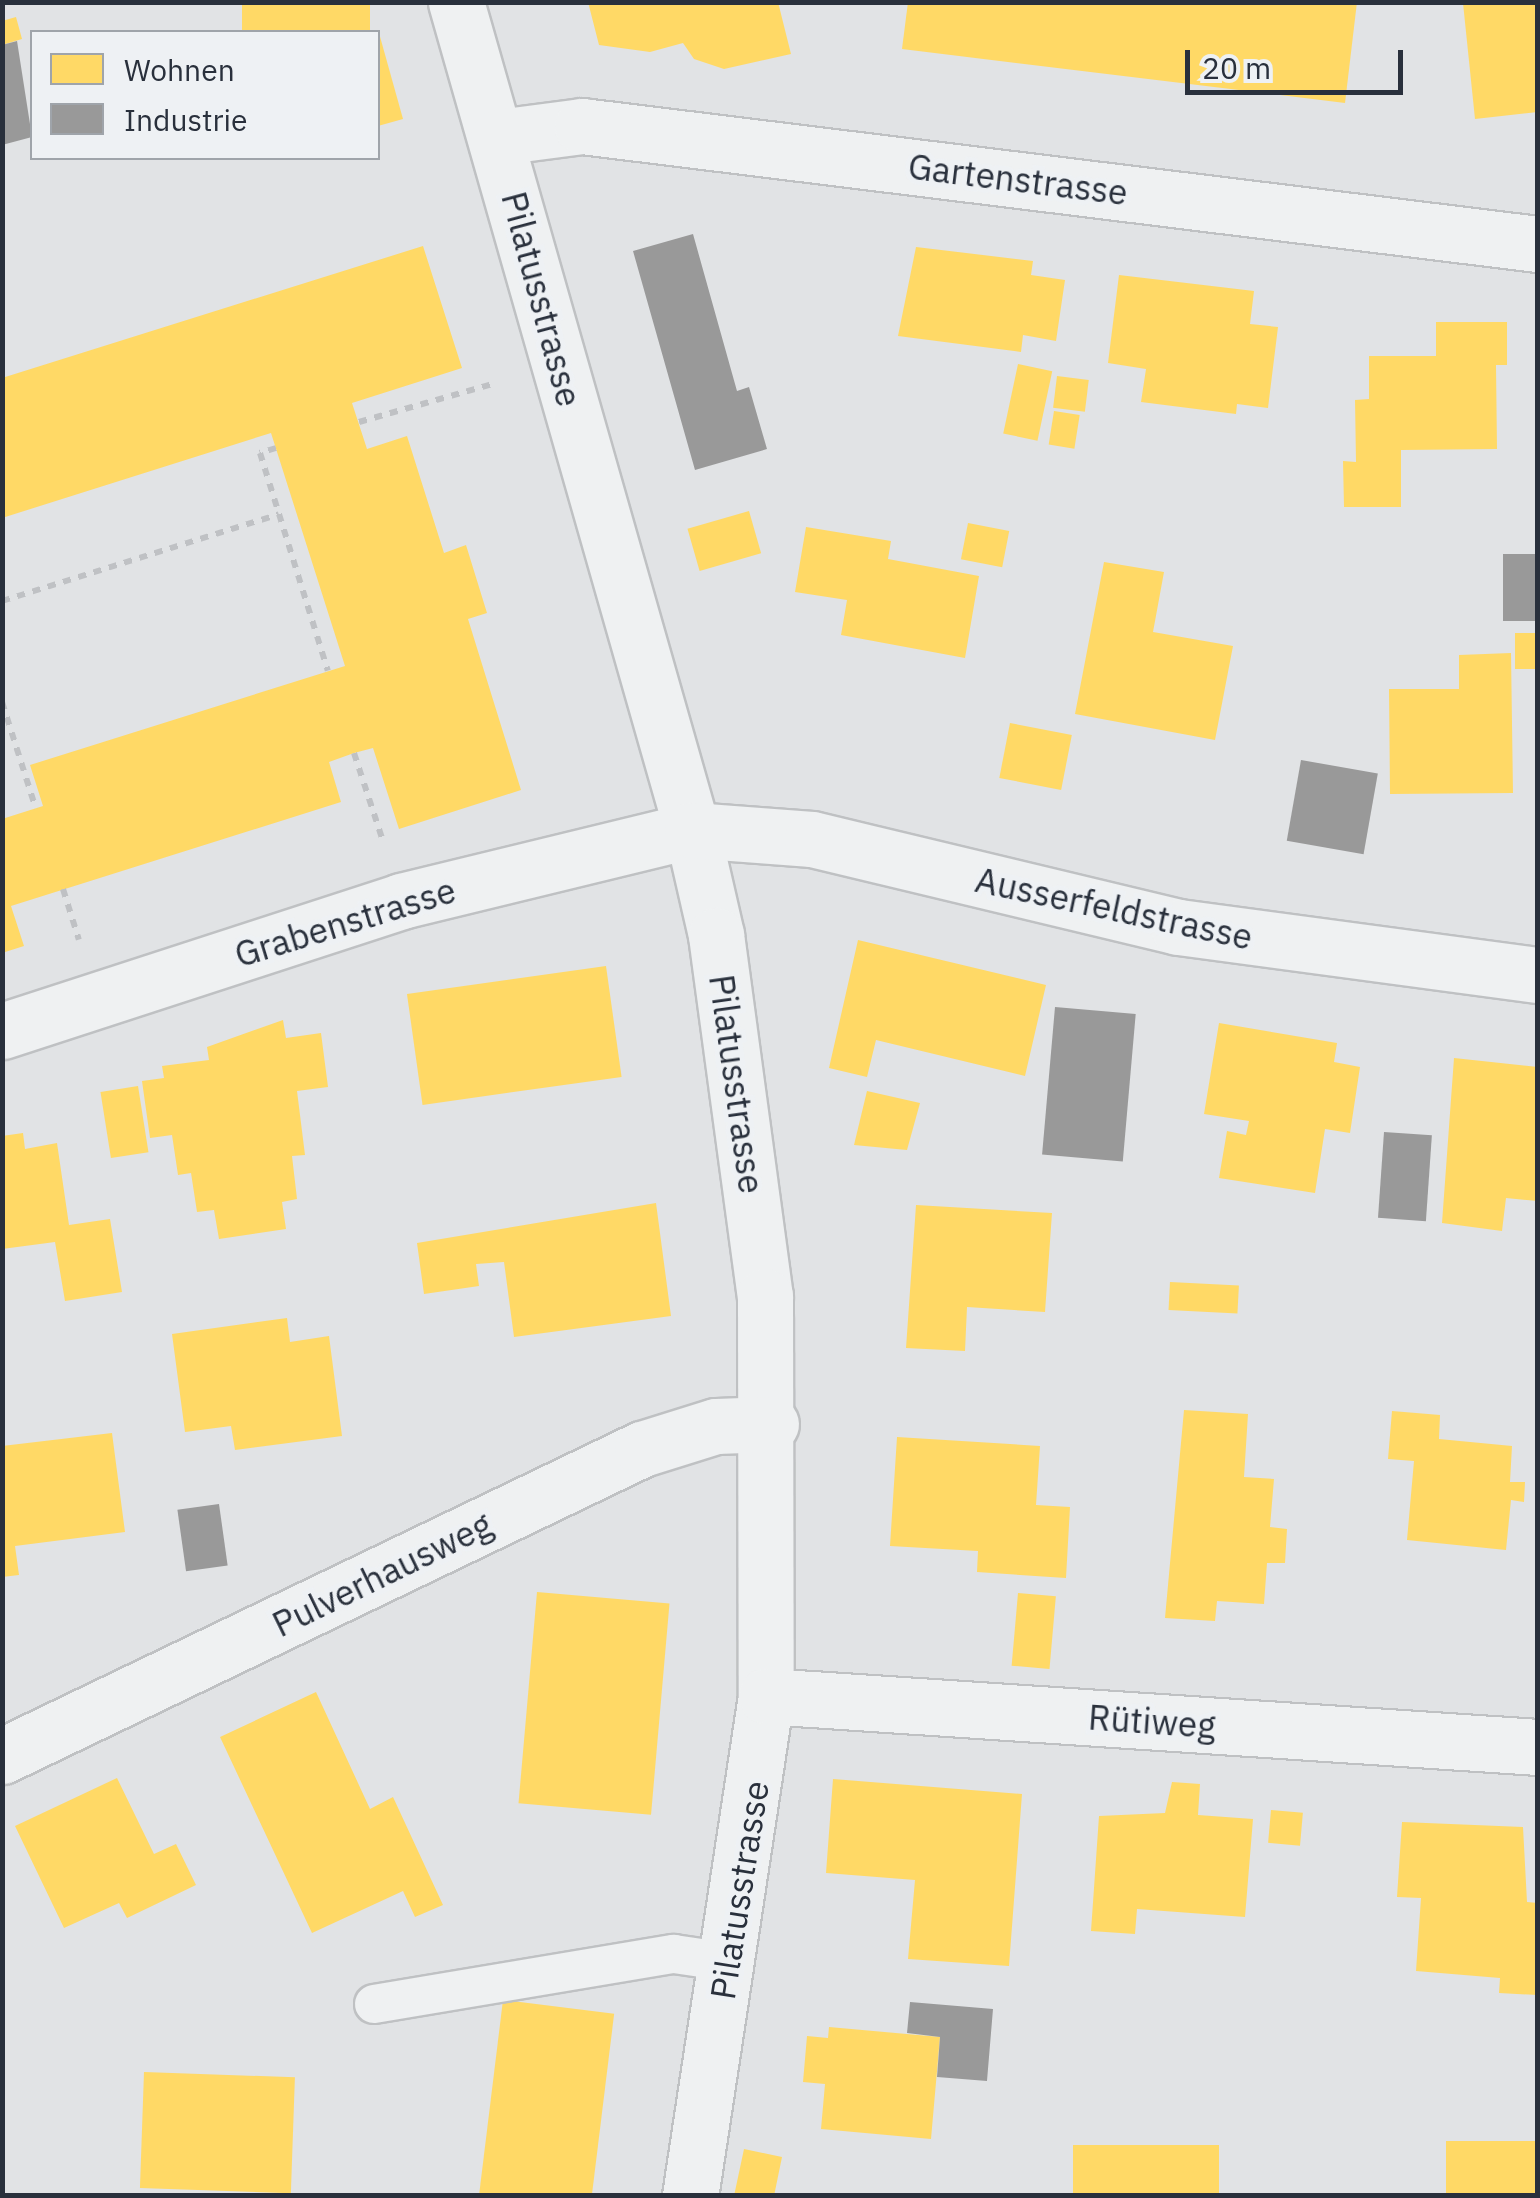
<!DOCTYPE html>
<html>
<head>
<meta charset="utf-8">
<style>
  body { margin:0 }
  #map { position:relative; width:1540px; height:2198px; overflow:hidden; background:#e1e3e5; font-family:"IBM Plex Sans",sans-serif }
  div>[style] { position:absolute }
  .homes>* { inset:0; background:#ffd966; transform-origin:0 0 }
  .industry>* { inset:0; background:#999; transform-origin:0 0 }
  .path>* { height:6px; margin-top:-3px; transform-origin:0; background:repeating-linear-gradient(90deg,#bfc1c4 0 8px,transparent 0 16px) }
  .roads { filter:drop-shadow(2px 0 #bfc1c3) drop-shadow(-2px 0 #bfc1c3) drop-shadow(0 2px #bfc1c3) drop-shadow(0 -2px #bfc1c3) }
  .service>* { height:38px; margin:-19px; padding:0 19px; transform-origin:19px; border-radius:19px; background:#eff1f2 }
  .minor>* { height:55px; margin:-27.5px; padding:0 27.5px; transform-origin:27.5px; border-radius:27.5px; background:#eff1f2 }
  span { translate:-50% -50%; white-space:nowrap; text-align:center; line-height:1.15; -webkit-text-stroke:10px #eef1f4; paint-order:stroke }
  .street-label { font-size:35px; color:#29303c }
  .frame { position:absolute; inset:0; border:5px solid #29303c; pointer-events:none }
  .legend { position:absolute; left:30px; top:30px; width:350px; height:130px; box-sizing:border-box; background:#eef1f4; border:2px solid #9fa4aa; margin:0; padding:12px 18px; list-style:none; font-size:30px; color:#29303c }
  .legend li { display:flex; align-items:center; gap:20px; height:50px }
  .legend b { width:50px; border:2px solid #9fa4aa }
  .scale { position:absolute; left:1185px; top:50px; width:218px; height:45px; box-sizing:border-box; border:5px solid #29303c; border-top:0; padding-left:12px; font-size:30px; line-height:35px; white-space:nowrap; color:#29303c; -webkit-text-stroke:8px #eef1f4; paint-order:stroke }
</style>
</head>
<body>
<div id="map">
  <div class="homes">
    <div style="left:242px;top:2px;width:128px;height:31px"></div>
    <div style="clip-path:polygon(588px 2px,778px 2px,791px 54px,724px 69px,694px 59px,683px 43px,650px 52px,599px 45px)"></div>
    <div style="clip-path:polygon(908px 2px,1357px 2px,1345px 103px,902px 49px)"></div>
    <div style="clip-path:polygon(1538px 2px,1538px 112px,1475px 119px,1463px 3px)"></div>
    <div style="clip-path:polygon(16px 17px,22px 39px,2px 45px,2px 21px)"></div>
    <div style="clip-path:polygon(379px 33px,403px 119px,378px 126px,378px 34px)"></div>
    <div style="clip-path:polygon(423px 246px,462px 368px,352px 403px,367px 449px,407px 436px,444px 553px,466px 545px,487px 613px,468px 619px,521px 790px,399px 829px,373px 748px,354px 753px,329px 762px,341px 802px,11px 906px,24px 946px,2px 953px,2px 819px,43px 806px,30px 765px,345px 666px,271px 433px,2px 518px,2px 378px)"></div>
    <div style="clip-path:polygon(916px 247px,1033px 261px,1031px 275px,1065px 280px,1056px 341px,1023px 335px,1021px 352px,898px 336px)"></div>
    <div style="clip-path:polygon(1119px 275px,1254px 291px,1250px 324px,1278px 327px,1268px 408px,1237px 404px,1236px 414px,1141px 402px,1146px 369px,1108px 363px)"></div>
    <div style="clip-path:polygon(1436px 322px,1507px 322px,1507px 365px,1496px 365px,1497px 449px,1401px 450px,1401px 507px,1344px 507px,1343px 461px,1356px 462px,1355px 400px,1369px 399px,1369px 356px,1436px 356px)"></div>
    <div style="left:1018px;top:364px;width:35px;height:71px;rotate:12deg"></div>
    <div style="left:1057px;top:376px;width:32px;height:32px;rotate:7deg"></div>
    <div style="left:1054px;top:411px;width:26px;height:34px;rotate:9deg"></div>
    <div style="left:749px;top:511px;width:44px;height:64px;rotate:74deg"></div>
    <div style="left:968px;top:523px;width:42px;height:37px;rotate:11deg"></div>
    <div style="clip-path:polygon(806px 527px,891px 541px,888px 559px,979px 576px,965px 658px,841px 635px,847px 600px,795px 592px)"></div>
    <div style="clip-path:polygon(1104px 562px,1164px 572px,1153px 632px,1233px 646px,1215px 740px,1075px 714px)"></div>
    <div style="left:1515px;top:633px;width:23px;height:36px"></div>
    <div style="clip-path:polygon(1511px 653px,1513px 793px,1390px 794px,1389px 689px,1459px 689px,1459px 655px)"></div>
    <div style="left:1010px;top:723px;width:63px;height:56px;rotate:11deg"></div>
    <div style="clip-path:polygon(858px 940px,1046px 985px,1025px 1076px,876px 1040px,867px 1077px,829px 1068px)"></div>
    <div style="left:606px;top:966px;width:112px;height:201px;rotate:82deg"></div>
    <div style="clip-path:polygon(283px 1020px,286px 1038px,321px 1033px,328px 1087px,297px 1091px,305px 1155px,292px 1156px,297px 1199px,282px 1202px,286px 1229px,219px 1239px,214px 1210px,197px 1212px,191px 1173px,178px 1175px,172px 1135px,150px 1138px,142px 1081px,164px 1078px,162px 1066px,209px 1060px,207px 1047px)"></div>
    <div style="clip-path:polygon(1219px 1023px,1337px 1043px,1334px 1062px,1360px 1067px,1350px 1133px,1325px 1129px,1315px 1193px,1219px 1178px,1227px 1131px,1246px 1135px,1249px 1121px,1204px 1114px)"></div>
    <div style="clip-path:polygon(1454px 1058px,1538px 1067px,1538px 1201px,1506px 1198px,1502px 1231px,1442px 1223px)"></div>
    <div style="left:138px;top:1086px;width:67px;height:38px;rotate:81deg"></div>
    <div style="clip-path:polygon(867px 1091px,920px 1103px,907px 1150px,854px 1145px)"></div>
    <div style="clip-path:polygon(23px 1133px,25px 1149px,57px 1143px,69px 1225px,110px 1219px,122px 1292px,65px 1301px,55px 1242px,2px 1249px,2px 1136px)"></div>
    <div style="clip-path:polygon(656px 1203px,671px 1316px,514px 1337px,504px 1262px,476px 1264px,479px 1286px,424px 1294px,417px 1243px)"></div>
    <div style="clip-path:polygon(916px 1205px,1052px 1213px,1045px 1312px,967px 1307px,965px 1351px,906px 1348px)"></div>
    <div style="left:1170px;top:1282px;width:69px;height:28px;rotate:3deg"></div>
    <div style="clip-path:polygon(287px 1318px,290px 1342px,329px 1336px,342px 1436px,235px 1450px,231px 1426px,185px 1432px,172px 1334px)"></div>
    <div style="clip-path:polygon(1184px 1410px,1248px 1414px,1244px 1477px,1274px 1479px,1270px 1527px,1287px 1529px,1285px 1563px,1267px 1563px,1264px 1604px,1217px 1601px,1215px 1621px,1165px 1618px)"></div>
    <div style="clip-path:polygon(1392px 1411px,1440px 1415px,1439px 1439px,1512px 1446px,1510px 1482px,1525px 1482px,1524px 1502px,1511px 1500px,1506px 1550px,1407px 1540px,1414px 1461px,1388px 1459px)"></div>
    <div style="clip-path:polygon(112px 1433px,125px 1532px,15px 1546px,19px 1575px,2px 1577px,2px 1446px)"></div>
    <div style="clip-path:polygon(897px 1437px,1040px 1446px,1036px 1505px,1070px 1507px,1066px 1578px,977px 1572px,978px 1551px,890px 1546px)"></div>
    <div style="left:537px;top:1592px;width:133px;height:212px;rotate:5deg"></div>
    <div style="left:1018px;top:1593px;width:38px;height:73px;rotate:5deg"></div>
    <div style="clip-path:polygon(316px 1692px,370px 1809px,393px 1797px,443px 1905px,415px 1917px,403px 1891px,312px 1933px,220px 1737px)"></div>
    <div style="clip-path:polygon(117px 1778px,154px 1854px,176px 1844px,196px 1885px,127px 1918px,119px 1903px,64px 1928px,15px 1826px)"></div>
    <div style="clip-path:polygon(833px 1779px,1022px 1794px,1009px 1966px,908px 1959px,915px 1880px,826px 1873px)"></div>
    <div style="clip-path:polygon(1172px 1782px,1200px 1784px,1198px 1815px,1253px 1819px,1245px 1917px,1137px 1909px,1135px 1934px,1091px 1931px,1099px 1816px,1165px 1813px)"></div>
    <div style="left:1271px;top:1810px;width:32px;height:33px;rotate:5deg"></div>
    <div style="clip-path:polygon(1402px 1822px,1523px 1827px,1527px 1902px,1538px 1903px,1538px 1995px,1499px 1993px,1500px 1978px,1416px 1971px,1421px 1898px,1397px 1897px)"></div>
    <div style="left:503px;top:2000px;width:112px;height:198px;rotate:7deg"></div>
    <div style="clip-path:polygon(829px 2027px,940px 2037px,931px 2139px,821px 2129px,825px 2084px,803px 2082px,807px 2036px,828px 2038px)"></div>
    <div style="left:144px;top:2072px;width:151px;height:116px;rotate:2deg"></div>
    <div style="left:1538px;top:2141px;width:55px;height:92px;rotate:90deg"></div>
    <div style="left:1073px;top:2145px;width:146px;height:51px"></div>
    <div style="clip-path:polygon(744px 2149px,782px 2157px,774px 2196px,734px 2196px)"></div>
  </div>
  <div class="industry">
    <div style="clip-path:polygon(17px 41px,32px 137px,2px 145px,2px 45px)"></div>
    <div style="clip-path:polygon(693px 234px,737px 391px,749px 387px,767px 449px,695px 470px,633px 251px)"></div>
    <div style="left:1538px;top:554px;width:67px;height:35px;rotate:90deg"></div>
    <div style="left:1301px;top:760px;width:78px;height:82px;rotate:10deg"></div>
    <div style="left:1055px;top:1007px;width:81px;height:148px;rotate:5deg"></div>
    <div style="left:1384px;top:1132px;width:48px;height:86px;rotate:4deg"></div>
    <div style="left:219px;top:1504px;width:62px;height:42px;rotate:82deg"></div>
    <div style="clip-path:polygon(910px 2002px,993px 2009px,987px 2081px,937px 2077px,940px 2037px,907px 2033px)"></div>
  </div>
  <div class="path">
    <div style="left:359px;top:422px;width:142px;rotate:-15.9deg"></div>
    <div style="left:276px;top:448px;width:17px;rotate:163deg"></div>
    <div style="left:260px;top:453px;width:228px;rotate:72.7deg"></div>
    <div style="left:2px;top:601px;width:290px;rotate:-17.4deg"></div>
    <div style="left:2px;top:702px;width:112px;rotate:72.4deg"></div>
    <div style="left:354px;top:753px;width:89px;rotate:71.8deg"></div>
    <div style="left:63px;top:889px;width:53px;rotate:72.6deg"></div>
  </div>
  <div class="roads">
    <div class="service">
      <div style="left:374px;top:2004px;width:304px;rotate:-9.5deg"></div>
      <div style="left:674px;top:1954px;width:55px;rotate:8.4deg"></div>
    </div>
    <div class="minor">
      <div style="left:456px;top:2px;width:861px;rotate:74.09deg"></div>
      <div style="left:692px;top:830px;width:108px;rotate:77.1deg"></div>
      <div style="left:716px;top:935px;width:364px;rotate:82.3deg"></div>
      <div style="left:765px;top:1296px;width:400px;rotate:89.9deg"></div>
      <div style="left:766px;top:1696px;width:506px;rotate:98.64deg"></div>
      <div style="left:498px;top:137px;width:85px;rotate:-7.5deg"></div>
      <div style="left:582px;top:126px;width:963px;rotate:7.04deg"></div>
      <div style="left:2px;top:1031px;width:420px;rotate:-18deg"></div>
      <div style="left:401px;top:901px;width:300px;rotate:-13.7deg"></div>
      <div style="left:692px;top:830px;width:120px;rotate:4.3deg"></div>
      <div style="left:812px;top:839px;width:376px;rotate:13.5deg"></div>
      <div style="left:1178px;top:927px;width:363px;rotate:7.6deg"></div>
      <div style="left:766px;top:1696px;width:774px;rotate:3.78deg"></div>
      <div style="left:2px;top:1756px;width:710px;rotate:-25.63deg"></div>
      <div style="left:642px;top:1449px;width:77px;rotate:-17.3deg"></div>
      <div style="left:716px;top:1426px;width:55px;rotate:-2.1deg"></div>
    </div>
  </div>
  <div class="street-label">
    <span style="left:1018px;top:179px;rotate:7deg">Gartenstrasse</span>
    <span style="left:542px;top:299px;rotate:75deg">Pilatusstrasse</span>
    <span style="left:1114px;top:908px;rotate:12deg">Ausserfeldstrasse</span>
    <span style="left:345px;top:922px;rotate:-17deg">Grabenstrasse</span>
    <span style="left:737px;top:1084px;rotate:82deg">Pilatusstrasse</span>
    <span style="left:382px;top:1574px;rotate:-26deg">Pulverhausweg</span>
    <span style="left:1152px;top:1721px;rotate:4deg">Rütiweg</span>
    <span style="left:739px;top:1890px;rotate:-81deg">Pilatusstrasse</span>
  </div>
  <div class="frame"></div>
  <ul class="legend">
  <li><b style="height:28px;background:#ffd966"></b>Wohnen</li>
  <li><b style="height:28px;background:#999"></b>Industrie</li>
  </ul>
  <div class="scale">20 m</div>
</div>
</body>
</html>
